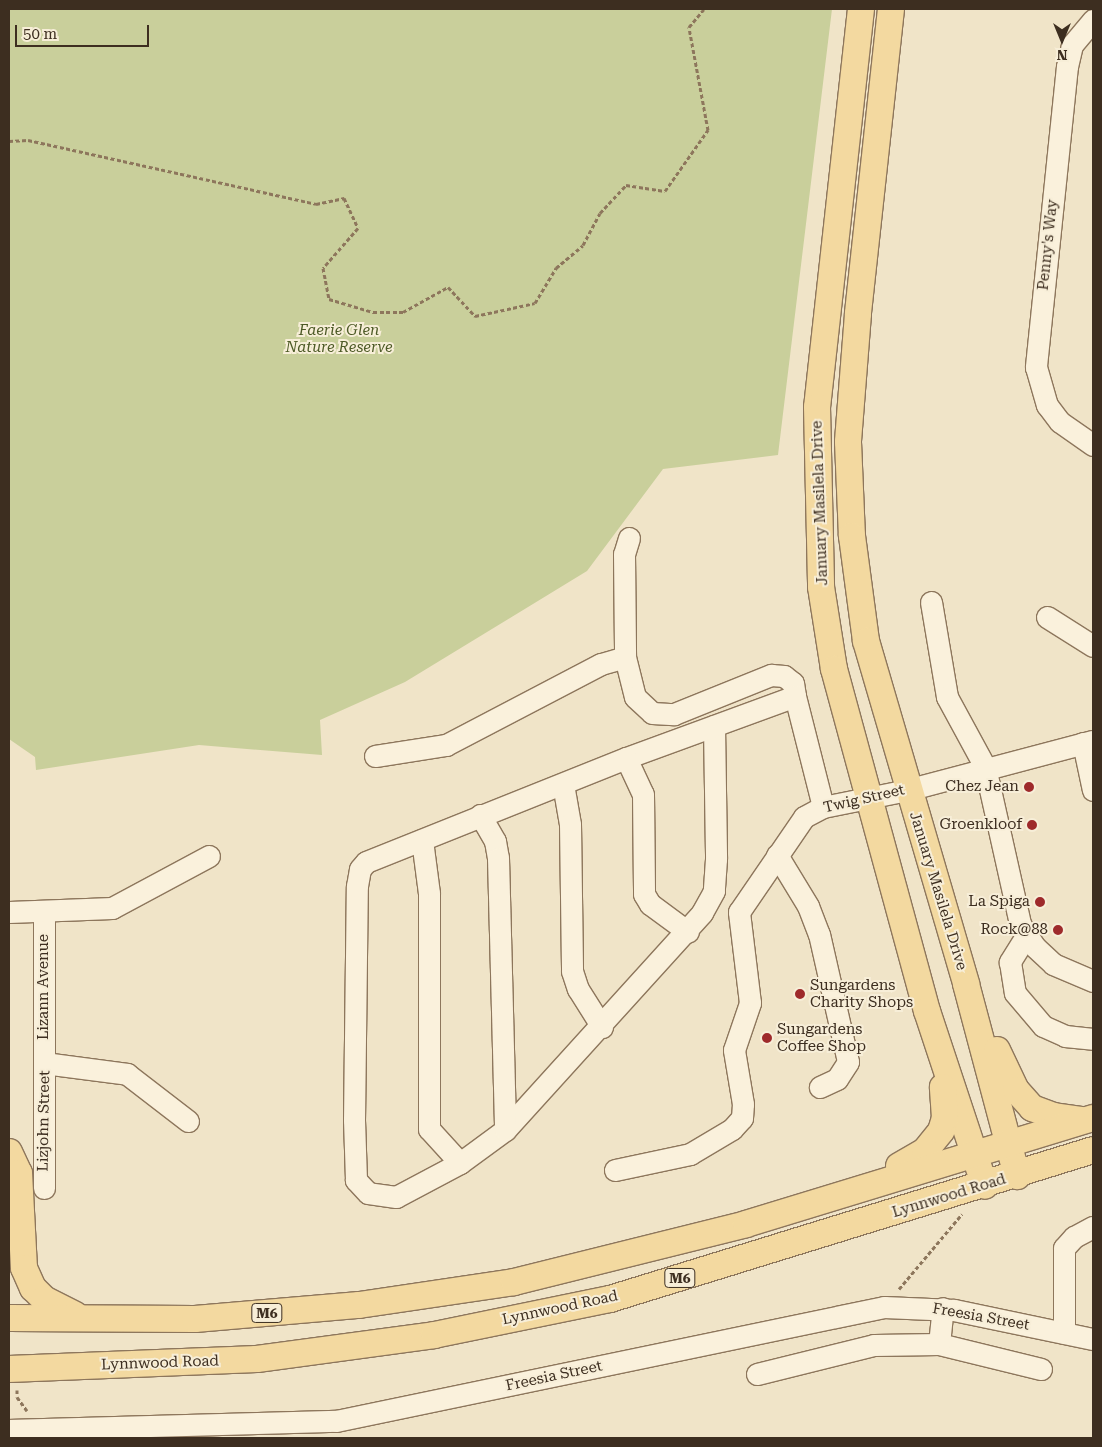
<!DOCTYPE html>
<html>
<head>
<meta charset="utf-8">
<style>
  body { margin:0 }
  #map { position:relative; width:1102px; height:1447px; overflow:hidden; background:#f0e4c8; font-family:"Roboto Serif",serif }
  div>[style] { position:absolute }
  .green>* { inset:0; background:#c9cf9b }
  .path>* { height:3px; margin-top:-1.5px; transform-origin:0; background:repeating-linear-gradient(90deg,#8d765c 0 4px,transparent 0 6.5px) }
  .roads { filter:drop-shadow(1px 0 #8d765c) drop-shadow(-1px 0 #8d765c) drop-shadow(0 1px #8d765c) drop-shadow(0 -1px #8d765c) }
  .minor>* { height:21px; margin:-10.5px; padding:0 10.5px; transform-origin:10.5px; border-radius:10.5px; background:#faf1dc }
  .major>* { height:26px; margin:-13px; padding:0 13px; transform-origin:13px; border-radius:13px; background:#f3d9a0 }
  .dots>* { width:14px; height:14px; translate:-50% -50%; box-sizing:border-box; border:2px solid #f7eed8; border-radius:50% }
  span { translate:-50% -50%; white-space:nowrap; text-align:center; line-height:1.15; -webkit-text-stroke:4px #f7eed8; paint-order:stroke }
  .shield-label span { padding:1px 4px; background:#f7eed8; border:1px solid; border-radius:4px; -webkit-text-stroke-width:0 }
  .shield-label { font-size:14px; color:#3d2e20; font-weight:700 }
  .street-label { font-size:15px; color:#3d2e20 }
  .park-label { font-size:15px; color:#4d5a26; font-style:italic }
  .poi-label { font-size:15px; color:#3d2e20 }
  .right { translate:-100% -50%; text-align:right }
  .left { translate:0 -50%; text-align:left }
  .frame { position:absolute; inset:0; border:10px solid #3d2e20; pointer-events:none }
  .north { position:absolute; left:1037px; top:15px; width:50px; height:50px; -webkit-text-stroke:4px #f7eed8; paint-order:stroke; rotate:180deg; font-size:14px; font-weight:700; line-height:20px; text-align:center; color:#3d2e20 }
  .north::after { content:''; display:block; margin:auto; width:18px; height:22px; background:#3d2e20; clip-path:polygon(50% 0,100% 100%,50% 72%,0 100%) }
  .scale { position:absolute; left:15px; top:25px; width:134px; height:22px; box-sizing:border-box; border:2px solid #3d2e20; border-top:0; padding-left:6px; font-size:15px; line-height:18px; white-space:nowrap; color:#3d2e20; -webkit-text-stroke:4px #f7eed8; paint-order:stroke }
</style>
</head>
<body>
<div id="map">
  <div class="green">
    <div style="clip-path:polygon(9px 9px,832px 9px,778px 455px,663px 469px,587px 571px,405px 682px,320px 720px,322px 755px,199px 745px,36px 770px,35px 757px,9px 739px)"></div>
  </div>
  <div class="path">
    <div style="left:9px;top:141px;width:19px;rotate:-3deg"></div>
    <div style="left:28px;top:140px;width:295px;rotate:12.5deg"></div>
    <div style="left:316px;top:204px;width:29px;rotate:-12deg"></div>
    <div style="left:344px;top:198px;width:33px;rotate:65deg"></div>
    <div style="left:358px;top:228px;width:53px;rotate:131.2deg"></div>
    <div style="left:323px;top:268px;width:32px;rotate:79deg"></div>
    <div style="left:329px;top:299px;width:46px;rotate:16.5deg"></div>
    <div style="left:373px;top:312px;width:30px"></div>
    <div style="left:403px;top:312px;width:51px;rotate:-29.1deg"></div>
    <div style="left:448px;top:287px;width:40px;rotate:47deg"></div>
    <div style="left:475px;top:316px;width:61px;rotate:-12.2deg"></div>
    <div style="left:535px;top:303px;width:41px;rotate:-59deg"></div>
    <div style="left:556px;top:268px;width:35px;rotate:-40deg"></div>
    <div style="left:583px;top:245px;width:36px;rotate:-62deg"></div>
    <div style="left:600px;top:213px;width:38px;rotate:-47deg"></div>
    <div style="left:626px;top:185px;width:39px;rotate:9deg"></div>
    <div style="left:665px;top:191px;width:75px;rotate:-54.8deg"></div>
    <div style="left:708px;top:130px;width:105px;rotate:-100.5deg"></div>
    <div style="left:689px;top:27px;width:23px;rotate:-50deg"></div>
    <div style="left:899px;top:1289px;width:98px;rotate:-50deg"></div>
    <div style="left:17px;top:1390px;width:7px;rotate:90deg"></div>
    <div style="left:17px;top:1397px;width:17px;rotate:54deg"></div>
  </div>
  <div class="roads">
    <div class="minor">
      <div style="left:1093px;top:20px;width:33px;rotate:130deg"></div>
      <div style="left:1072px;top:45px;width:22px;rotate:103deg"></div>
      <div style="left:1067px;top:66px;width:303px;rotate:95.9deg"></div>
      <div style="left:1036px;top:367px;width:40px;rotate:74deg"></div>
      <div style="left:1047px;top:405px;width:21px;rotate:53deg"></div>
      <div style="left:1060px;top:422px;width:40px;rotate:34.9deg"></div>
      <div style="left:629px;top:538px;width:17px;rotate:107deg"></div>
      <div style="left:624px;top:554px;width:103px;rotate:89.4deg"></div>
      <div style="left:625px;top:657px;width:41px;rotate:76deg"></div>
      <div style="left:635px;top:697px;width:23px;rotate:43deg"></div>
      <div style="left:652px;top:713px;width:22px;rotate:3deg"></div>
      <div style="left:674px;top:714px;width:105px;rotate:-21.9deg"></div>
      <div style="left:771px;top:675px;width:13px;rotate:4deg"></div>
      <div style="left:784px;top:676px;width:11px;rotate:38deg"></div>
      <div style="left:793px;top:683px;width:13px;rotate:81deg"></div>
      <div style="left:931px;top:602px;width:96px;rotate:80.4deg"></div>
      <div style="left:947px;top:697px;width:80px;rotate:61.5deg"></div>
      <div style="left:985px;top:767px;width:161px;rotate:77.4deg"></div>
      <div style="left:1020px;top:924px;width:27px;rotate:57deg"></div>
      <div style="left:1035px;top:947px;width:25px;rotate:43deg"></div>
      <div style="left:1053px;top:964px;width:43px;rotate:23deg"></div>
      <div style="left:1047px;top:617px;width:54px;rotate:32.2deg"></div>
      <div style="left:714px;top:726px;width:133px;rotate:89.1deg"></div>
      <div style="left:716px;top:859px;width:32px;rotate:94deg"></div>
      <div style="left:714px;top:891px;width:25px;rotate:119deg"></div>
      <div style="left:702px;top:913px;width:293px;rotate:132.2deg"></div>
      <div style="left:505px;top:1130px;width:56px;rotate:143.7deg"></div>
      <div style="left:460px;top:1163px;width:72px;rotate:152deg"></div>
      <div style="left:396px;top:1197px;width:28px;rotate:-172deg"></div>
      <div style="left:368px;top:1193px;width:18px;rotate:-133deg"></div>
      <div style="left:356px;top:1180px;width:60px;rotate:-91.9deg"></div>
      <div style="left:354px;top:1120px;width:234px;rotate:-89.3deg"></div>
      <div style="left:357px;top:886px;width:17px;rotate:-80deg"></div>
      <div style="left:360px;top:869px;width:9px;rotate:-49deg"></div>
      <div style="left:366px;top:862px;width:280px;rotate:-21.8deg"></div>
      <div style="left:626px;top:758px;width:180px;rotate:-20.1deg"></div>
      <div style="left:795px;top:696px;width:114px;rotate:75.8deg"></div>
      <div style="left:1083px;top:743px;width:48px;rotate:78deg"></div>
      <div style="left:375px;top:756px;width:72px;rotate:-8.8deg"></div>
      <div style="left:446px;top:745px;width:175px;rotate:-27.6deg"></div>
      <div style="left:601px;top:664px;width:25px;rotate:-16deg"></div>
      <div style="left:626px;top:758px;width:40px;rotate:65deg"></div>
      <div style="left:643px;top:794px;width:100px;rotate:89.4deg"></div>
      <div style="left:644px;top:894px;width:12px;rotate:59deg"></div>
      <div style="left:650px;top:904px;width:47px;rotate:36.4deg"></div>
      <div style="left:563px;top:784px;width:41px;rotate:80.1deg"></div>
      <div style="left:570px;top:824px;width:147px;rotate:89.2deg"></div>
      <div style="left:572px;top:971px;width:19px;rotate:72deg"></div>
      <div style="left:578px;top:989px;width:45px;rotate:57.7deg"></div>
      <div style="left:480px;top:815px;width:30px;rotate:60deg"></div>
      <div style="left:495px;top:841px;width:17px;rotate:80deg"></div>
      <div style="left:498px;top:858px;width:272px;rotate:88.5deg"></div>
      <div style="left:422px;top:840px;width:53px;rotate:82.5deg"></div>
      <div style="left:429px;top:893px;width:236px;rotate:90deg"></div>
      <div style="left:429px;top:1129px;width:46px;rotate:47.6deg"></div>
      <div style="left:777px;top:855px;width:60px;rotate:58.7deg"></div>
      <div style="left:808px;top:906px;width:30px;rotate:69deg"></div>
      <div style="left:819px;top:934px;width:131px;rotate:77.2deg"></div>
      <div style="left:848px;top:1062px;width:20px;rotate:123deg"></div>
      <div style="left:837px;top:1079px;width:19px;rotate:155deg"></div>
      <div style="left:44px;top:911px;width:277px;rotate:90deg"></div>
      <div style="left:9px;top:912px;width:103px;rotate:-2.2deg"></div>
      <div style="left:112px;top:908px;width:110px;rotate:-28.2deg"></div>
      <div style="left:1026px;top:936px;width:31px;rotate:122deg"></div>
      <div style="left:1010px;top:962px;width:31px;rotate:81deg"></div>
      <div style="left:1015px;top:993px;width:43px;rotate:49.7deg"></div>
      <div style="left:1043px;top:1026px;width:24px;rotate:24deg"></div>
      <div style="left:1065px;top:1036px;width:28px;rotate:6deg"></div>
      <div style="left:44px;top:1063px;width:84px;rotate:7.5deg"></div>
      <div style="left:127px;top:1074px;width:77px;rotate:37.6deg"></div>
      <div style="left:615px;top:1170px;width:77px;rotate:-12deg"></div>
      <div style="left:690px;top:1154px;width:49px;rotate:-30.8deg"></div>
      <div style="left:732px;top:1129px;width:15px;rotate:-48deg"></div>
      <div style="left:742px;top:1118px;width:14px;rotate:-86deg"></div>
      <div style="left:743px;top:1104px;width:55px;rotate:-99.5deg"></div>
      <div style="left:734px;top:1050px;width:50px;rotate:-71.2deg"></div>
      <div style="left:750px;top:1003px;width:92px;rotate:-96.9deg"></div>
      <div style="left:739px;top:912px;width:115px;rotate:-55.6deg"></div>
      <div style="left:804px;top:817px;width:21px;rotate:-28deg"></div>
      <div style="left:823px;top:807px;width:86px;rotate:-11.4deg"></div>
      <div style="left:907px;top:790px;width:192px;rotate:-14.8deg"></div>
      <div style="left:1064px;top:1333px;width:85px;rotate:-90deg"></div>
      <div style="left:1064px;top:1248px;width:15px;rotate:-48deg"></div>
      <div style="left:1074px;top:1237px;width:21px;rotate:-28deg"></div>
      <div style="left:939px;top:1344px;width:105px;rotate:13.8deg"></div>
      <div style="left:757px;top:1374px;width:121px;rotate:-13.9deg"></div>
      <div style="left:874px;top:1345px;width:65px;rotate:-0.9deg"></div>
      <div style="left:939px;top:1344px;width:36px;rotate:-84deg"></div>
      <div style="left:9px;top:1430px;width:327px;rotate:-1.6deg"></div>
      <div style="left:336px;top:1421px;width:560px;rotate:-11.75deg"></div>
      <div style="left:884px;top:1307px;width:70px;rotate:2.5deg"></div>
      <div style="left:954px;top:1310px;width:142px;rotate:11.8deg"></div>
    </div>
    <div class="major">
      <div style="left:861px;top:9px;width:400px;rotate:96.3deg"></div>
      <div style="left:817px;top:407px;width:180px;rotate:88.7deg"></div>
      <div style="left:821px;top:587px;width:83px;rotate:81deg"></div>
      <div style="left:834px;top:669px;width:354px;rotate:74.8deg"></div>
      <div style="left:927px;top:1011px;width:184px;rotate:71.7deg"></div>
      <div style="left:891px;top:9px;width:307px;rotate:96.2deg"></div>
      <div style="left:858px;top:314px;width:128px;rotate:94.5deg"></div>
      <div style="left:848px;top:442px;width:94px;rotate:87.6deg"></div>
      <div style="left:852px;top:536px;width:106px;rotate:82.4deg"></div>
      <div style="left:866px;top:641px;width:357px;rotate:73.7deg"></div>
      <div style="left:966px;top:984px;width:199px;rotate:75.1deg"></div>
      <div style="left:997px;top:1050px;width:44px;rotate:64.6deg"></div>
      <div style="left:1016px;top:1090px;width:24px;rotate:48deg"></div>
      <div style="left:1032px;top:1108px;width:23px;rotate:20deg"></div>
      <div style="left:1054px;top:1116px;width:27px;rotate:8deg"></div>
      <div style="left:9px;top:1152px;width:23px;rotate:65deg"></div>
      <div style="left:19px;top:1173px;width:95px;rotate:87deg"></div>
      <div style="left:24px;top:1268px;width:22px;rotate:66deg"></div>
      <div style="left:33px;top:1288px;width:16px;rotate:45deg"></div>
      <div style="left:44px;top:1299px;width:35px;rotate:27deg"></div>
      <div style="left:899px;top:1166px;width:30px;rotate:-30deg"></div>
      <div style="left:925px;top:1151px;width:26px;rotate:-51deg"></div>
      <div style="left:941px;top:1131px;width:14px;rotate:-73deg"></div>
      <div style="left:945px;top:1118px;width:31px;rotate:-94deg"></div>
      <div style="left:9px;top:1318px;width:186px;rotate:0.3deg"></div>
      <div style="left:195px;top:1319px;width:165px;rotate:-4.9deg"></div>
      <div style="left:359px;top:1305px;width:157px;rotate:-8.4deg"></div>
      <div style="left:514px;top:1282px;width:239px;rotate:-14deg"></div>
      <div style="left:746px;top:1224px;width:363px;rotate:-17deg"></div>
      <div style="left:9px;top:1369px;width:248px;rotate:-2.3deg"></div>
      <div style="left:257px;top:1359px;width:179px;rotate:-7.7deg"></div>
      <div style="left:434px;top:1335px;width:180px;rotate:-11.6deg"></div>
      <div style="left:610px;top:1299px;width:505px;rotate:-17.14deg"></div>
    </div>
  </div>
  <div class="dots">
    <div style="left:1029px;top:787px;background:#9e2a2b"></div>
    <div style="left:1032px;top:825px;background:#9e2a2b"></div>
    <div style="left:1040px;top:902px;background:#9e2a2b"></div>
    <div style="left:1058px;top:930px;background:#9e2a2b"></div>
    <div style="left:800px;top:994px;background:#9e2a2b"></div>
    <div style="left:767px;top:1038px;background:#9e2a2b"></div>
  </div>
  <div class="shield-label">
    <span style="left:680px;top:1278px">M6</span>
    <span style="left:267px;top:1313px">M6</span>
  </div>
  <div class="street-label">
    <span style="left:1048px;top:245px;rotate:-84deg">Penny's Way</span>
    <span style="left:820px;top:503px;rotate:-92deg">January Masilela Drive</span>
    <span style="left:864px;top:799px;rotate:-13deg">Twig Street</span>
    <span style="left:938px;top:891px;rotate:73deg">January Masilela Drive</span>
    <span style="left:44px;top:987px;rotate:-90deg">Lizann Avenue</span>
    <span style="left:44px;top:1121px;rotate:-89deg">Lizjohn Street</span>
    <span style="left:949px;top:1196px;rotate:-17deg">Lynnwood Road</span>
    <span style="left:560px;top:1308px;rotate:-12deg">Lynnwood Road</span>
    <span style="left:981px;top:1317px;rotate:10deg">Freesia Street</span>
    <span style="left:160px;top:1363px;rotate:-2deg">Lynnwood Road</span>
    <span style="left:554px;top:1376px;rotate:-12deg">Freesia Street</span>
  </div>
  <div class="park-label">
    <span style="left:339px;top:339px">Faerie Glen<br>Nature Reserve</span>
  </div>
  <div class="poi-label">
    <span class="right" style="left:1019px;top:787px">Chez Jean</span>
    <span class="right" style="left:1022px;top:825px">Groenkloof</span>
    <span class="right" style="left:1030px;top:902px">La Spiga</span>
    <span class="right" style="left:1048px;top:930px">Rock@88</span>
    <span class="left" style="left:810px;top:994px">Sungardens<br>Charity Shops</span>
    <span class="left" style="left:777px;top:1038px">Sungardens<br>Coffee Shop</span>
  </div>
  <div class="frame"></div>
  <div class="north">N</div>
  <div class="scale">50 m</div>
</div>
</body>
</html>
